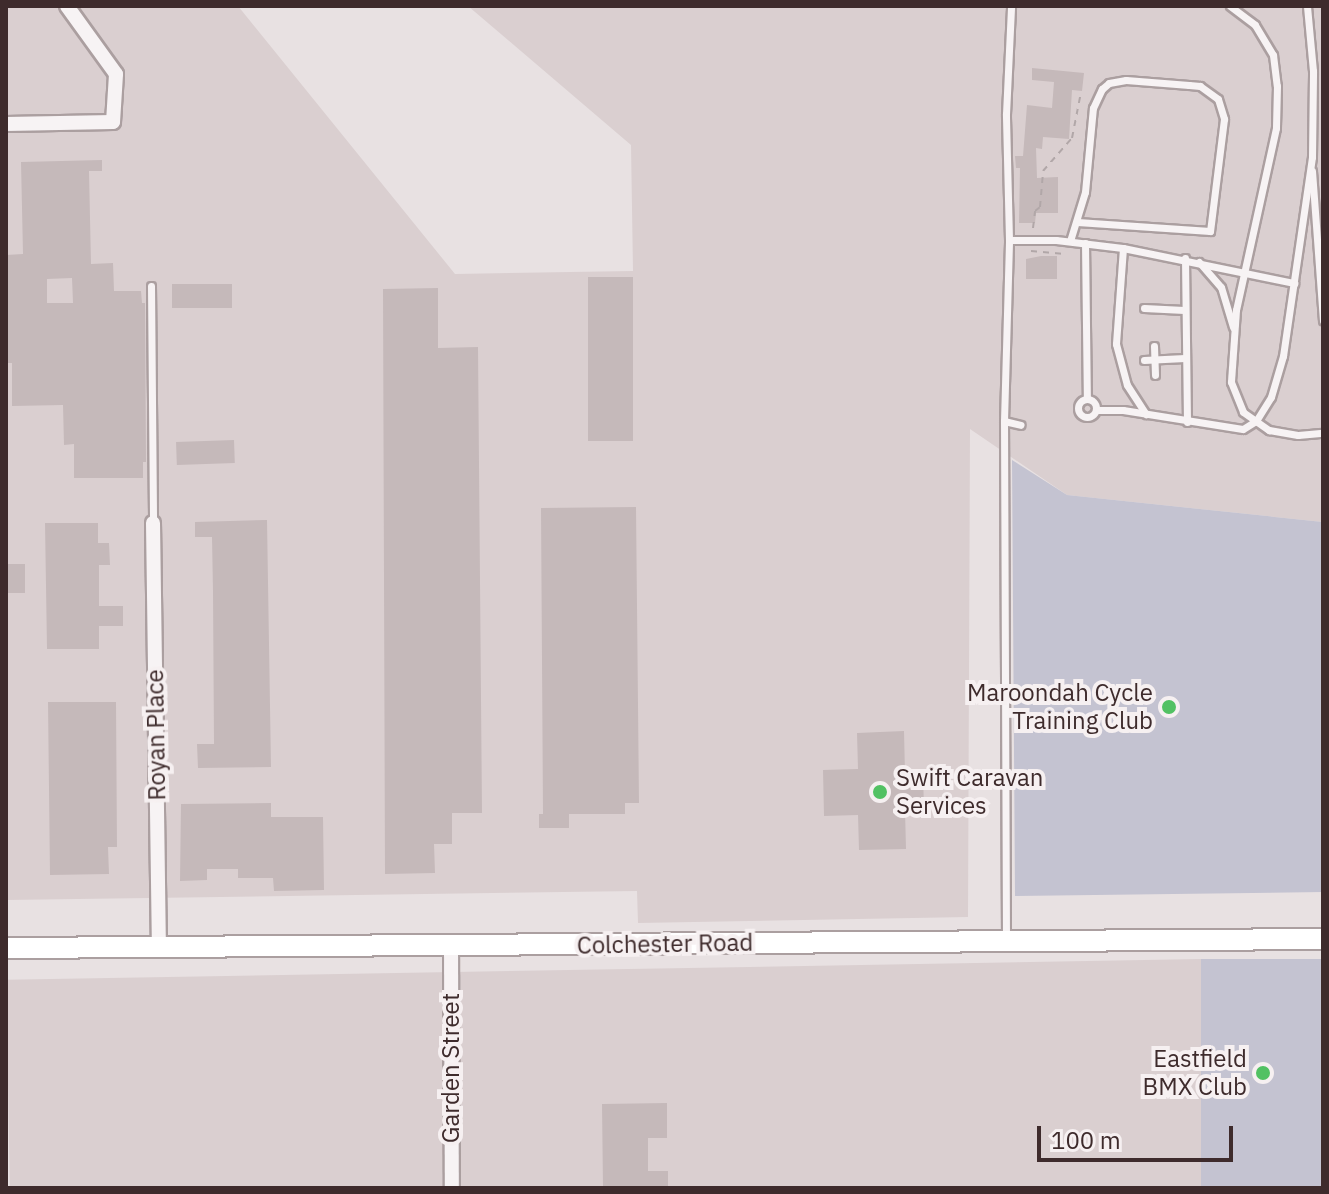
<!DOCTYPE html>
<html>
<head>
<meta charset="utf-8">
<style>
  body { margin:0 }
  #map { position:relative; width:1329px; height:1194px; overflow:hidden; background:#e8e1e2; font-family:"IBM Plex Sans",sans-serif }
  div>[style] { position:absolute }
  .built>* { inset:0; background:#dacfd0; transform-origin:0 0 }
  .green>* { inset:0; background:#c4c3d1; transform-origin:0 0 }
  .building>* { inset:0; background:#c5b9ba; transform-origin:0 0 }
  .path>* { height:2px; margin-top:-1px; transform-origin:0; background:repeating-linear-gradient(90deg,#b1a7a8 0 6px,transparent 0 12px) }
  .roads { filter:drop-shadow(2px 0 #ab9fa0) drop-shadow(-2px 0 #ab9fa0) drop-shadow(0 2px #ab9fa0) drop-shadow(0 -2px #ab9fa0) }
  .lane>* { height:7px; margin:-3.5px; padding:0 3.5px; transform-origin:3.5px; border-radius:3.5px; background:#f7f3f4 }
  .lane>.ring { margin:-3.5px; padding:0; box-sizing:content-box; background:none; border:7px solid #f7f3f4; border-radius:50% }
  .street>* { height:14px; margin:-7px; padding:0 7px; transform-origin:7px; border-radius:7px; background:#f7f3f4 }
  .secondary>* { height:20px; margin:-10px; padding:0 10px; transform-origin:10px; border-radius:10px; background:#fff }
  .dots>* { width:22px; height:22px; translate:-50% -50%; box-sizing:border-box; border:4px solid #f6f0f1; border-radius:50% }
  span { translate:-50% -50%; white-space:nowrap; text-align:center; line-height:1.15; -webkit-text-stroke:8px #f6f0f1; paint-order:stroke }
  .poi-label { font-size:24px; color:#3e2b2c }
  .right { translate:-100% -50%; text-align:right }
  .left { translate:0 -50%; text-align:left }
  .street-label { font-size:24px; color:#3e2b2c }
  .frame { position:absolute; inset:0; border:8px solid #3e2b2c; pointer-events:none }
  .scale { position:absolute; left:1037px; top:1126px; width:196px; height:36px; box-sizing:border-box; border:4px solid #3e2b2c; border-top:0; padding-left:10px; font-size:24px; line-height:28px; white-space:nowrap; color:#3e2b2c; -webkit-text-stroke:6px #f6f0f1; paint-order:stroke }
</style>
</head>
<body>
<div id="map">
  <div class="built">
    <div style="clip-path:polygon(6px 6px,238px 6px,455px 274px,633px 271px,631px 145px,468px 6px,1323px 6px,1323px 522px,1067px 495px,970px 429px,968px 917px,638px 923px,637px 891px,6px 900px)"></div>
    <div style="left:1201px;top:959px;width:229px;height:1195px;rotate:89deg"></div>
  </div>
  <div class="green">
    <div style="clip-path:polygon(1012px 460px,1067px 495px,1323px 522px,1323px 892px,1015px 896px)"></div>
    <div style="left:1201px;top:959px;width:122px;height:229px"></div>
  </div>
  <div class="building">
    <div style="clip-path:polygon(1032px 68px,1084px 73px,1082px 91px,1072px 90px,1069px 139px,1043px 137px,1042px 149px,1036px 148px,1037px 178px,1058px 177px,1058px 213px,1036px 213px,1035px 223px,1019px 223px,1020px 168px,1016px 168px,1015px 156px,1023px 156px,1027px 105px,1052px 108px,1054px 82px,1032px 80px)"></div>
    <div style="clip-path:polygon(evenodd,102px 160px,102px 171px,89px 171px,91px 264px,113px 263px,114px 291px,141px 291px,142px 303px,145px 303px,146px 462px,143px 462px,143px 478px,74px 478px,74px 444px,64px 445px,63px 405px,12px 406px,12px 363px,6px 363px,6px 255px,23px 254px,21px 162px,102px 160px,72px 278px,73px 303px,47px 303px,47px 279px,72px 278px)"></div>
    <div style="clip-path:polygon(1041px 256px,1057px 256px,1057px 279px,1026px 279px,1026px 259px)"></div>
    <div style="left:633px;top:277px;width:164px;height:45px;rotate:90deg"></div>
    <div style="left:232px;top:284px;width:24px;height:60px;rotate:90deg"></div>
    <div style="clip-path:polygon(438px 288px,438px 348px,478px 347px,482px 813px,452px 813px,452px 844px,434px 844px,435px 873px,385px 874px,383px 289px)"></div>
    <div style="left:234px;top:440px;width:23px;height:58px;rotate:88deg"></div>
    <div style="clip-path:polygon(636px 507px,639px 803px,625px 803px,625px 814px,569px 814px,569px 828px,539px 828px,539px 814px,543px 814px,541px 508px)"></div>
    <div style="clip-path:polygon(267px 520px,271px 767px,198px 768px,197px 744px,214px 744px,213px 592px,212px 537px,195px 537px,195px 522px)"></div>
    <div style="clip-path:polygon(45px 523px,98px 523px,98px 543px,109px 543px,110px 565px,99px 565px,99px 606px,123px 606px,123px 626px,99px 626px,99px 649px,47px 649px)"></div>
    <div style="left:25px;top:564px;width:29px;height:19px;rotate:90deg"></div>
    <div style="clip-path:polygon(48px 702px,116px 702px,117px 847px,108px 847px,109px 874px,50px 875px)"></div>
    <div style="clip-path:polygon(904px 731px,905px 774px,923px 773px,924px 810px,905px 810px,906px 849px,859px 850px,858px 815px,824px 816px,823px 770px,858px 769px,857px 733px)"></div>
    <div style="clip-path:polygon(271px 803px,271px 817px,323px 817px,324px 890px,274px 891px,273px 878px,238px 878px,238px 869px,207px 869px,207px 880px,180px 881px,181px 804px)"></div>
    <div style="clip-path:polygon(667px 1103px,667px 1138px,648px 1138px,648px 1171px,668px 1171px,668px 1188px,603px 1188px,602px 1104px)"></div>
  </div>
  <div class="path">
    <div style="left:1033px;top:228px;width:17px;rotate:-83deg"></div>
    <div style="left:1035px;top:211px;width:6px;rotate:-39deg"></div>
    <div style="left:1040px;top:207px;width:36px;rotate:-85deg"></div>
    <div style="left:1043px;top:171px;width:44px;rotate:-48.7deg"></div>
    <div style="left:1072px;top:138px;width:47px;rotate:-78.9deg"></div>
    <div style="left:1031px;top:251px;width:34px;rotate:5deg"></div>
  </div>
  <div class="roads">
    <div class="lane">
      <div style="left:1230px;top:6px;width:31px;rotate:37deg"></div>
      <div style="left:1255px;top:25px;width:35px;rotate:59deg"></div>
      <div style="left:1273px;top:55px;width:31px;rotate:83deg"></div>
      <div style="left:1277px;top:86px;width:42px;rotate:91.4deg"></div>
      <div style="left:1276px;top:128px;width:186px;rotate:102.4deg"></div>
      <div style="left:1236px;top:310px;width:72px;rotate:94deg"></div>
      <div style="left:1231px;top:382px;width:32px;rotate:68deg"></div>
      <div style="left:1243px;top:412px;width:32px;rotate:35deg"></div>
      <div style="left:1269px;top:430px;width:29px;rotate:10deg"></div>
      <div style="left:1298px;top:435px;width:25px;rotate:-5deg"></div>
      <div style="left:1312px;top:171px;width:150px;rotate:85.8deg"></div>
      <div style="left:1009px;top:240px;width:47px"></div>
      <div style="left:1056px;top:240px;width:67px;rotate:6.8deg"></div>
      <div style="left:1123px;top:248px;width:175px;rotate:11.6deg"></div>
      <div style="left:1070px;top:241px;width:51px;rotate:-73deg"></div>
      <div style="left:1085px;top:192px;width:84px;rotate:-84.6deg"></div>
      <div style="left:1093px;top:108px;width:21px;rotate:-65deg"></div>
      <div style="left:1102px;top:89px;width:9px;rotate:-41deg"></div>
      <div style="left:1109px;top:83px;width:17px;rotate:-10deg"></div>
      <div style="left:1126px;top:80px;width:63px;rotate:4.5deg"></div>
      <div style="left:1189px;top:85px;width:11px;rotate:5deg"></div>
      <div style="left:1200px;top:86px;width:22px;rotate:36deg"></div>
      <div style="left:1218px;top:99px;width:21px;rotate:73deg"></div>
      <div style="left:1224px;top:119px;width:113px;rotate:97.1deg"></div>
      <div style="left:1210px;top:231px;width:133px;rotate:-176.1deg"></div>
      <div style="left:1085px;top:243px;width:156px;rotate:89.3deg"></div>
      <div style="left:1123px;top:248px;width:96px;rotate:94.2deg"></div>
      <div style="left:1116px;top:344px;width:42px;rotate:75deg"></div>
      <div style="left:1127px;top:385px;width:35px;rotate:57deg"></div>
      <div style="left:1185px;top:258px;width:164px;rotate:89.3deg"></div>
      <div style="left:1199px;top:262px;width:33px;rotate:49deg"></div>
      <div style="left:1221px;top:287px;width:42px;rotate:73.3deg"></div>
      <div style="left:151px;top:286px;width:237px;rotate:89.5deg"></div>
      <div style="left:1144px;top:308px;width:40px;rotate:2.9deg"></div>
      <div style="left:1154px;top:346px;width:29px;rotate:88deg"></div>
      <div style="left:1144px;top:360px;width:41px;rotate:-2.8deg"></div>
      <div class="ring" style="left:1078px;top:399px;width:11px;height:11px"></div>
      <div style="left:1097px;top:410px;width:26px"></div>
      <div style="left:1123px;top:410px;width:121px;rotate:9deg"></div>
      <div style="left:1243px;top:429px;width:15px;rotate:-32deg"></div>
      <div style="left:1256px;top:421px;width:28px;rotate:-58deg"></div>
      <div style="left:1271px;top:397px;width:43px;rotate:-73.7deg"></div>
      <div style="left:1283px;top:356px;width:201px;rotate:-81.7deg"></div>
      <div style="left:1312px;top:157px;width:86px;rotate:-89.3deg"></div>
      <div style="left:1313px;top:71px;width:65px;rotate:-95.3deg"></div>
      <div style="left:1004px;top:421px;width:17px;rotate:13deg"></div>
      <div style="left:1006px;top:938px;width:517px;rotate:-90.22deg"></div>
      <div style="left:1004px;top:421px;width:181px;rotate:-88.4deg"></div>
      <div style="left:1009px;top:240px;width:126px;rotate:-91.4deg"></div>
      <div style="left:1006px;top:114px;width:108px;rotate:-87.3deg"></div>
    </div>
    <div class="street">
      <div style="left:6px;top:124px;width:107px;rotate:-1.1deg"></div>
      <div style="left:113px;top:122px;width:48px;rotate:-86.4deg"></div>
      <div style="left:116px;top:74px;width:84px;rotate:-125.8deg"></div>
      <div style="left:153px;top:523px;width:424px;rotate:89.2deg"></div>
      <div style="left:451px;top:947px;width:241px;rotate:89.8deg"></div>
    </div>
    <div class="secondary">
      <div style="left:6px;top:948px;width:1317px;rotate:-0.39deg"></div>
    </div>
  </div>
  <div class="dots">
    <div style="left:1169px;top:707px;background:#52c163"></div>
    <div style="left:880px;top:792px;background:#52c163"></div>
    <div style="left:1263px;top:1073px;background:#52c163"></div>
  </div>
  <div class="poi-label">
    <span class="right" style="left:1153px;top:707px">Maroondah Cycle<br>Training Club</span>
    <span class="left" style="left:896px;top:792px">Swift Caravan<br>Services</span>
    <span class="right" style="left:1247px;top:1073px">Eastfield<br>BMX Club</span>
  </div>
  <div class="street-label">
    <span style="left:156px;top:735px;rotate:-91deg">Royan Place</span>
    <span style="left:665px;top:944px;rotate:-1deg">Colchester Road</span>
    <span style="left:451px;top:1068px;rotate:-90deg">Garden Street</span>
  </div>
  <div class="frame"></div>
  <div class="scale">100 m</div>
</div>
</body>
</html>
